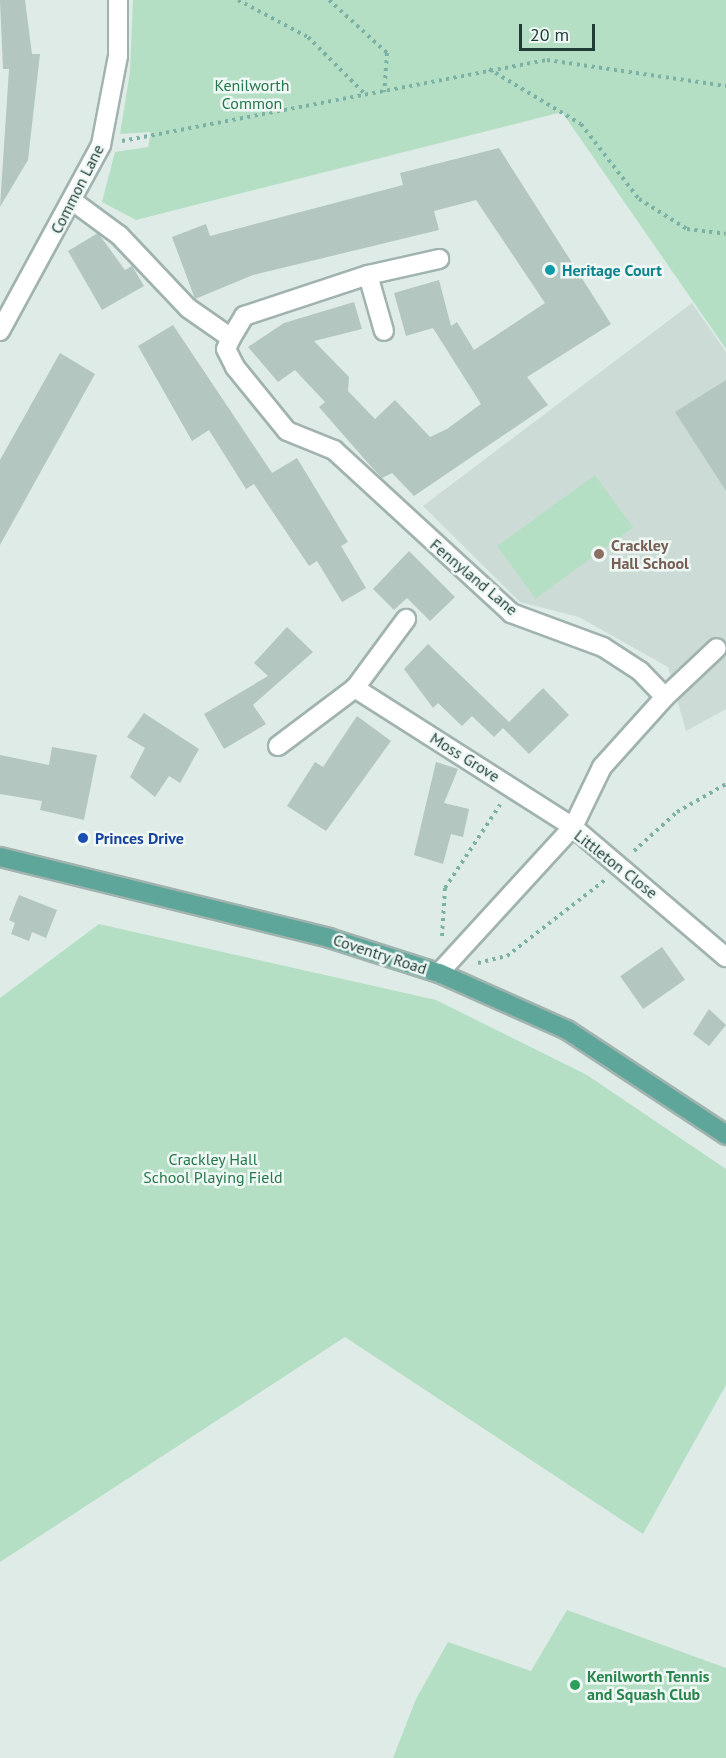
<!DOCTYPE html>
<html>
<head>
<meta charset="utf-8">
<style>
  body { margin:0 }
  #map { position:relative; width:726px; height:1758px; overflow:hidden; background:#deebe7; font-family:"PT Sans",sans-serif }
  div>[style] { position:absolute }
  .built>* { inset:0; background:#ccdbd6 }
  .green>* { inset:0; background:#b5dfc4; transform-origin:0 0 }
  .building>* { inset:0; background:#b3c6c0; transform-origin:0 0 }
  .path>* { height:4px; margin-top:-2px; transform-origin:0; background:repeating-linear-gradient(90deg,#7cb2a6 0 3px,transparent 0 7.5px) }
  .roads { filter:drop-shadow(2px 0 #a1b3af) drop-shadow(-2px 0 #a1b3af) drop-shadow(0 2px #a1b3af) drop-shadow(0 -2px #a1b3af) }
  .minor>* { height:18px; margin:-9px; padding:0 9px; transform-origin:9px; border-radius:9px; background:#fff }
  .major>* { height:18px; margin:-9px; padding:0 9px; transform-origin:9px; border-radius:9px; background:#5ea59a }
  .dots>* { width:16px; height:16px; translate:-50% -50%; box-sizing:border-box; border:3px solid #eff8f4; border-radius:50% }
  span { translate:-50% -50%; white-space:nowrap; text-align:center; line-height:1.15; -webkit-text-stroke:5px #eff8f4; paint-order:stroke }
  .park-label { font-size:16px; color:#25774c }
  .street-label { font-size:16px; color:#1e3d37 }
  .culture-label { font-size:16px; color:#0d838f; font-weight:700 }
  .left { translate:0 -50%; text-align:left }
  .education-label { font-size:16px; color:#785e54; font-weight:700 }
  .transit-label { font-size:16px; color:#164399; font-weight:700 }
  .leisure-label { font-size:16px; color:#27864d; font-weight:700 }
  .scale { position:absolute; left:519px; top:24px; width:76px; height:27px; box-sizing:border-box; border:3px solid #1e3d37; border-top:0; padding-left:8px; font-size:18px; line-height:21px; white-space:nowrap; color:#1e3d37; -webkit-text-stroke:4px #eff8f4; paint-order:stroke }
</style>
</head>
<body>
<div id="map">
  <div class="built">
    <div style="clip-path:polygon(692px 303px,726px 352px,726px 709px,686px 731px,668px 667px,579px 617px,520px 602px,423px 506px)"></div>
  </div>
  <div class="green">
    <div style="clip-path:polygon(133px 0,726px 0,726px 349px,562px 112px,136px 220px,102px 202px,115px 152px,148px 147px,151px 132px,120px 134px,130px 72px)"></div>
    <div style="left:595px;top:475px;width:65px;height:121px;rotate:54deg"></div>
    <div style="clip-path:polygon(99px 924px,436px 1000px,587px 1075px,726px 1169px,726px 1385px,643px 1534px,345px 1337px,0 1562px,0 998px)"></div>
    <div style="clip-path:polygon(567px 1610px,726px 1668px,726px 1758px,393px 1758px,416px 1699px,448px 1642px,531px 1671px)"></div>
  </div>
  <div class="building">
    <div style="clip-path:polygon(0 0,25px 0,32px 54px,40px 54px,28px 160px,0 207px,9px 69px,3px 69px)"></div>
    <div style="clip-path:polygon(499px 148px,611px 324px,527px 377px,548px 405px,414px 496px,392px 473px,382px 478px,367px 462px,319px 407px,325px 402px,295px 370px,278px 382px,248px 347px,284px 323px,354px 302px,362px 329px,314px 341px,349px 377px,348px 391px,375px 419px,395px 400px,430px 437px,447px 429px,481px 404px,433px 328px,406px 336px,394px 293px,439px 280px,451px 326px,457px 322px,474px 350px,545px 303px,476px 200px,434px 211px,439px 230px,253px 275px,195px 299px,172px 237px,206px 224px,210px 236px,403px 185px,400px 173px)"></div>
    <div style="clip-path:polygon(98px 233px,125px 270px,132px 266px,144px 286px,102px 310px,68px 251px)"></div>
    <div style="clip-path:polygon(173px 325px,272px 473px,297px 458px,348px 542px,341px 546px,366px 588px,342px 602px,317px 561px,309px 566px,254px 484px,246px 489px,209px 430px,192px 441px,138px 346px)"></div>
    <div style="clip-path:polygon(60px 353px,95px 374px,0 545px,0 460px)"></div>
    <div style="clip-path:polygon(726px 380px,726px 491px,675px 412px)"></div>
    <div style="clip-path:polygon(409px 551px,455px 597px,430px 621px,407px 598px,394px 610px,373px 589px)"></div>
    <div style="clip-path:polygon(287px 627px,313px 652px,253px 705px,266px 724px,224px 749px,204px 714px,268px 676px,254px 663px)"></div>
    <div style="clip-path:polygon(428px 644px,509px 722px,543px 688px,569px 715px,529px 754px,503px 728px,494px 737px,472px 716px,462px 726px,438px 703px,433px 708px,404px 669px)"></div>
    <div style="clip-path:polygon(144px 713px,199px 749px,180px 783px,169px 776px,155px 797px,130px 777px,145px 748px,127px 737px)"></div>
    <div style="clip-path:polygon(357px 716px,391px 741px,326px 831px,287px 806px,315px 762px,323px 767px)"></div>
    <div style="clip-path:polygon(52px 747px,97px 755px,84px 820px,40px 810px,42px 801px,0 794px,0 755px,49px 765px)"></div>
    <div style="clip-path:polygon(436px 762px,458px 769px,444px 803px,469px 809px,463px 837px,451px 834px,443px 864px,414px 855px)"></div>
    <div style="clip-path:polygon(19px 895px,57px 910px,46px 938px,32px 932px,29px 941px,11px 934px,15px 923px,9px 920px)"></div>
    <div style="left:662px;top:947px;width:40px;height:51px;rotate:55deg"></div>
    <div style="clip-path:polygon(709px 1009px,726px 1025px,709px 1046px,693px 1034px)"></div>
  </div>
  <div class="path">
    <div style="left:238px;top:0;width:79px;rotate:27.9deg"></div>
    <div style="left:308px;top:37px;width:82px;rotate:45deg"></div>
    <div style="left:329px;top:0;width:79px;rotate:42.4deg"></div>
    <div style="left:387px;top:53px;width:39px;rotate:94deg"></div>
    <div style="left:489px;top:69px;width:107px;rotate:30.9deg"></div>
    <div style="left:581px;top:124px;width:95px;rotate:52.3deg"></div>
    <div style="left:639px;top:199px;width:57px;rotate:32deg"></div>
    <div style="left:687px;top:229px;width:39px;rotate:7deg"></div>
    <div style="left:122px;top:141px;width:433px;rotate:-10.8deg"></div>
    <div style="left:547px;top:60px;width:181px;rotate:8.3deg"></div>
    <div style="left:634px;top:851px;width:58px;rotate:-42.2deg"></div>
    <div style="left:677px;top:812px;width:56px;rotate:-29.7deg"></div>
    <div style="left:442px;top:936px;width:48px;rotate:-86.4deg"></div>
    <div style="left:445px;top:888px;width:100px;rotate:-56.5deg"></div>
    <div style="left:478px;top:963px;width:30px;rotate:-14deg"></div>
    <div style="left:507px;top:956px;width:124px;rotate:-37.8deg"></div>
  </div>
  <div class="roads">
    <div class="minor">
      <div style="left:74px;top:202px;width:56px;rotate:36.3deg"></div>
      <div style="left:119px;top:235px;width:100px;rotate:46.6deg"></div>
      <div style="left:188px;top:308px;width:52px;rotate:34.9deg"></div>
      <div style="left:231px;top:338px;width:12px;rotate:114deg"></div>
      <div style="left:226px;top:349px;width:20px;rotate:63deg"></div>
      <div style="left:235px;top:367px;width:82px;rotate:50.9deg"></div>
      <div style="left:287px;top:431px;width:51px;rotate:22deg"></div>
      <div style="left:334px;top:450px;width:241px;rotate:42.6deg"></div>
      <div style="left:511px;top:613px;width:98px;rotate:20.3deg"></div>
      <div style="left:603px;top:647px;width:44px;rotate:33deg"></div>
      <div style="left:640px;top:671px;width:36px;rotate:46deg"></div>
      <div style="left:665px;top:697px;width:94px;rotate:132deg"></div>
      <div style="left:602px;top:767px;width:67px;rotate:115.8deg"></div>
      <div style="left:573px;top:827px;width:259px;rotate:-147.5deg"></div>
      <div style="left:368px;top:275px;width:58px;rotate:74.1deg"></div>
      <div style="left:0;top:331px;width:212px;rotate:-61.5deg"></div>
      <div style="left:101px;top:145px;width:91px;rotate:-79.2deg"></div>
      <div style="left:118px;top:56px;width:56px;rotate:-90deg"></div>
      <div style="left:231px;top:338px;width:26px;rotate:-59deg"></div>
      <div style="left:244px;top:316px;width:131px;rotate:-18.3deg"></div>
      <div style="left:368px;top:275px;width:73px;rotate:-12.7deg"></div>
      <div style="left:665px;top:697px;width:71px;rotate:-43.3deg"></div>
      <div style="left:278px;top:746px;width:96px;rotate:-37deg"></div>
      <div style="left:355px;top:688px;width:86px;rotate:-53.5deg"></div>
      <div style="left:439px;top:973px;width:198px;rotate:-47.5deg"></div>
      <div style="left:573px;top:827px;width:201px;rotate:40.4deg"></div>
    </div>
    <div class="major">
      <div style="left:0;top:857px;width:339px;rotate:13.8deg"></div>
      <div style="left:329px;top:938px;width:115px;rotate:17.7deg"></div>
      <div style="left:439px;top:973px;width:140px;rotate:24deg"></div>
      <div style="left:567px;top:1030px;width:191px;rotate:33.4deg"></div>
    </div>
  </div>
  <div class="dots">
    <div style="left:550px;top:270px;background:#0f9aa8"></div>
    <div style="left:599px;top:554px;background:#8d6e63"></div>
    <div style="left:83px;top:838px;background:#1a4fb4"></div>
    <div style="left:575px;top:1685px;background:#2e9e5b"></div>
  </div>
  <div class="park-label">
    <span style="left:252px;top:94px">Kenilworth<br>Common</span>
    <span style="left:213px;top:1168px">Crackley Hall<br>School Playing Field</span>
  </div>
  <div class="street-label">
    <span style="left:77px;top:189px;rotate:-63deg">Common Lane</span>
    <span style="left:474px;top:577px;rotate:40deg">Fennyland Lane</span>
    <span style="left:465px;top:757px;rotate:32deg">Moss Grove</span>
    <span style="left:616px;top:864px;rotate:38deg">Littleton Close</span>
    <span style="left:380px;top:954px;rotate:18deg">Coventry Road</span>
  </div>
  <div class="culture-label">
    <span class="left" style="left:562px;top:270px">Heritage Court</span>
  </div>
  <div class="education-label">
    <span class="left" style="left:611px;top:554px">Crackley<br>Hall School</span>
  </div>
  <div class="transit-label">
    <span class="left" style="left:95px;top:838px">Princes Drive</span>
  </div>
  <div class="leisure-label">
    <span class="left" style="left:587px;top:1685px">Kenilworth Tennis<br>and Squash Club</span>
  </div>
  <div class="scale">20 m</div>
</div>
</body>
</html>
